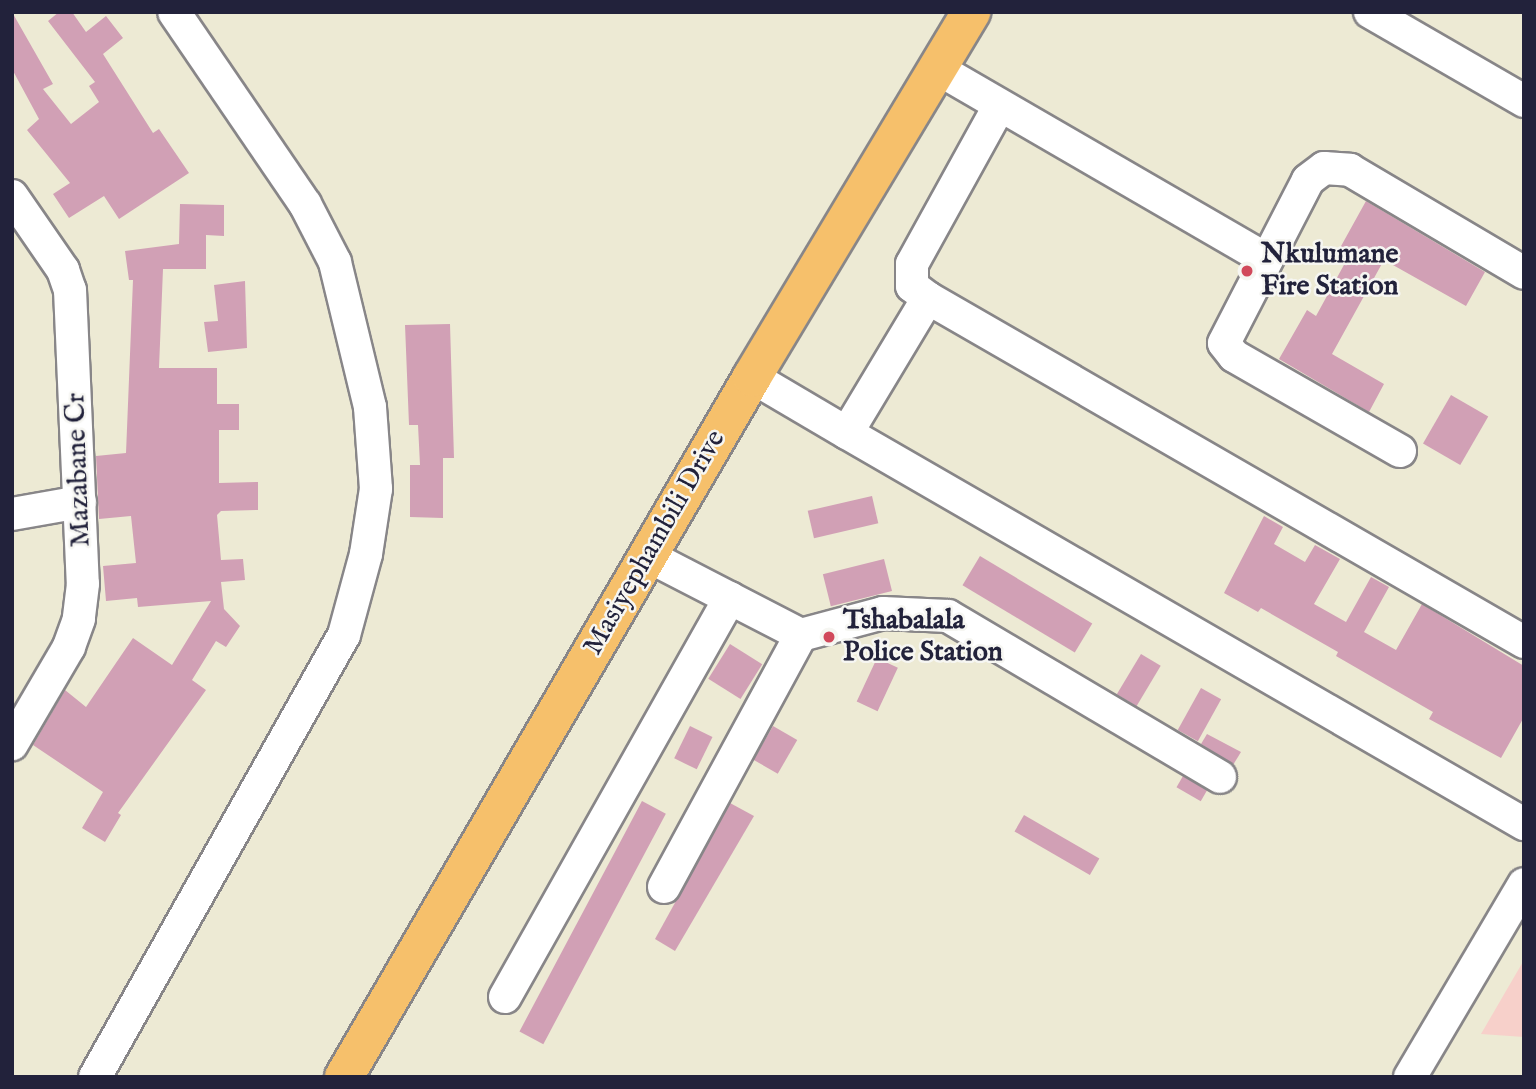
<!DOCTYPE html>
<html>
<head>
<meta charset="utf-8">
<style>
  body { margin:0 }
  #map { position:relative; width:1536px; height:1089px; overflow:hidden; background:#edead4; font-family:"IM FELL English",serif }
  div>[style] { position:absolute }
  .built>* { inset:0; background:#f7d0ca }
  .building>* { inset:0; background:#d1a0b5; transform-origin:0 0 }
  .roads { filter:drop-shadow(2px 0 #888688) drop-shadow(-2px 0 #888688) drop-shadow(0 2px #888688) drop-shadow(0 -2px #888688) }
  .minor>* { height:32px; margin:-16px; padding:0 16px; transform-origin:16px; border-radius:16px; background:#fff }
  .major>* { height:38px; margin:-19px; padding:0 19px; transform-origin:19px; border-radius:19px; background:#f6c06b }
  .dots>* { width:19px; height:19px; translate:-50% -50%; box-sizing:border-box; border:4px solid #f6f6f2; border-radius:50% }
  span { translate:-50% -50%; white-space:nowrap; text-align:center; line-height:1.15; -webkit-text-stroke:5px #f6f6f2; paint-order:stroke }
  .poi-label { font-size:28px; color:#22223b; font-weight:700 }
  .left { translate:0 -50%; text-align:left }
  .street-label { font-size:28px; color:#22223b }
  .frame { position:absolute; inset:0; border:14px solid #22223b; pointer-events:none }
</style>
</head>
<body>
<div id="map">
  <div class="built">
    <div style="clip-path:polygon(1524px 960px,1524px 1037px,1481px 1034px)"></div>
  </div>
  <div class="building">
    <div style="clip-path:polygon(12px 12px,53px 84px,43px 89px,71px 124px,99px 102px,89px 86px,95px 82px,48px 21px,59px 12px,72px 12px,86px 32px,106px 16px,123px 38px,103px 54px,153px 133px,159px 129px,189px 173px,119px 219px,104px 196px,69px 218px,53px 194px,70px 183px,27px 130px,39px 119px,12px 69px)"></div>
    <div style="clip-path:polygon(1366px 201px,1485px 272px,1466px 306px,1384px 260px,1332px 354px,1384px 384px,1369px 412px,1279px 359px,1307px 310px,1316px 316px,1345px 263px,1335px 257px)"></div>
    <div style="clip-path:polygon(180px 204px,224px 205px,224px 236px,206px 235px,206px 269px,163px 269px,159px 368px,217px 368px,217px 404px,239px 404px,239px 430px,219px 430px,219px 483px,258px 482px,258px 510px,221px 511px,217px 515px,221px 560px,243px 559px,245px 580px,221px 582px,224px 609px,240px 626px,226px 647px,216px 641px,192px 680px,206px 690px,118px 813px,121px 815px,105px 842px,82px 828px,103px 792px,33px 745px,65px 690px,86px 707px,133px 638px,172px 665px,211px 601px,138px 607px,137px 598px,106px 601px,103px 566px,136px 563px,131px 516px,99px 519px,96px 456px,126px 453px,133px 280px,129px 280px,125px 251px,179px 244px)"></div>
    <div style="clip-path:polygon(245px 281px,247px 348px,208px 352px,204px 322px,218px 321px,214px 285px)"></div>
    <div style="clip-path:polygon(450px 324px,454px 458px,443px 458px,443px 518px,410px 517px,410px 465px,420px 465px,418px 425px,409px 425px,405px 325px)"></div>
    <div style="left:1451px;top:395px;width:43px;height:56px;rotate:30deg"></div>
    <div style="left:872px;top:496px;width:28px;height:66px;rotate:77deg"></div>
    <div style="clip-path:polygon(1264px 516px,1283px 527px,1274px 544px,1305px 562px,1315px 545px,1340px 559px,1314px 604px,1346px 622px,1371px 577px,1389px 587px,1364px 632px,1396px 650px,1422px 604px,1524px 666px,1524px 717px,1501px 758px,1429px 719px,1433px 712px,1336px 656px,1338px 652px,1261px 608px,1258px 612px,1224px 593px)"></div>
    <div style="left:980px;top:556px;width:131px;height:34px;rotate:31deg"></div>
    <div style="left:884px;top:559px;width:33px;height:63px;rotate:76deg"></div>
    <div style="left:730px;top:644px;width:38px;height:41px;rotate:32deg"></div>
    <div style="left:1141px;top:654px;width:23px;height:47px;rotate:31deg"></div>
    <div style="left:877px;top:658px;width:23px;height:48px;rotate:25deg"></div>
    <div style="left:1201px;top:688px;width:23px;height:48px;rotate:29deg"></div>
    <div style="left:690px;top:726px;width:25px;height:36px;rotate:26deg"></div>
    <div style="left:773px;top:726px;width:28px;height:39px;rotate:30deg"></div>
    <div style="clip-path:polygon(1207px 734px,1241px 752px,1233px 765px,1201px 744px)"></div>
    <div style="left:1183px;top:776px;width:28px;height:13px;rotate:30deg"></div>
    <div style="left:642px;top:801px;width:27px;height:261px;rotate:28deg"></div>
    <div style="clip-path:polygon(730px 803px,754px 816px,675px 951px,655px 939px)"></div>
    <div style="left:1024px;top:815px;width:87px;height:19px;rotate:30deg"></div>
  </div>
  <div class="roads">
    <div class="minor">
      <div style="left:1370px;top:12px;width:178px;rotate:30deg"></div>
      <div style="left:938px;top:69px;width:379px;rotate:30.1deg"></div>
      <div style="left:12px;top:196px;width:90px;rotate:55.4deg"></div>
      <div style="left:63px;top:270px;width:21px;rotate:71deg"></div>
      <div style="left:70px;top:290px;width:294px;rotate:87.5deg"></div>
      <div style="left:83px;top:584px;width:35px;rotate:97deg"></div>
      <div style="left:79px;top:619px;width:30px;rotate:110deg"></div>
      <div style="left:69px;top:647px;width:113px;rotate:120.4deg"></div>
      <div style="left:928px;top:298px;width:20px;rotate:-143deg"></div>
      <div style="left:912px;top:286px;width:22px;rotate:-90deg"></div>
      <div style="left:912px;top:264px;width:178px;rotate:-61.1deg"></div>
      <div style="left:752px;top:377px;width:110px;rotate:30.5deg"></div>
      <div style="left:1400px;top:451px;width:191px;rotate:-150.2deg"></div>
      <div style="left:1234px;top:356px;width:16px;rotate:-128deg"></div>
      <div style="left:1224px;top:343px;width:183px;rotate:-62.7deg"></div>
      <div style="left:1308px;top:180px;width:20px;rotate:-37deg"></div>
      <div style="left:1324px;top:168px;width:26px;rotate:4deg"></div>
      <div style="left:1350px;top:170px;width:202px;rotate:30.6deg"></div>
      <div style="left:12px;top:514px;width:69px;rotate:-10deg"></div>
      <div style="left:648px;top:556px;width:172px;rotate:27.3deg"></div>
      <div style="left:801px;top:635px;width:85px;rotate:-15deg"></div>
      <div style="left:883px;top:613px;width:65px;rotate:2.6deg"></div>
      <div style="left:948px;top:616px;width:316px;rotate:30.6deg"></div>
      <div style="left:1524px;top:642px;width:688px;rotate:-150.01deg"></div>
      <div style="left:928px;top:298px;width:157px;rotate:121deg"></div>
      <div style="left:847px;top:433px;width:782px;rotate:30.01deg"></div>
      <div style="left:664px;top:887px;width:287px;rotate:-61.5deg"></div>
      <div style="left:505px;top:997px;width:458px;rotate:-60.6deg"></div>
      <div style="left:95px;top:1077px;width:507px;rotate:-60.61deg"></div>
      <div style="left:344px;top:635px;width:84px;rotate:-74.8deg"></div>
      <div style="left:366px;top:554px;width:66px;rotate:-81.3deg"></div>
      <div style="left:376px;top:489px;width:82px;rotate:-94.2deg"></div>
      <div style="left:370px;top:407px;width:149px;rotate:-103.6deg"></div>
      <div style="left:335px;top:262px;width:65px;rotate:-117.3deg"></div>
      <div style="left:305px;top:204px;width:232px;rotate:-124.3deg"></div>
      <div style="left:1410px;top:1077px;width:224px;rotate:-59.4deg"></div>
    </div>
    <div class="major">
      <div style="left:344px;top:1077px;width:810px;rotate:-59.76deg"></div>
      <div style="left:752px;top:377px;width:426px;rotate:-59deg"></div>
    </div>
  </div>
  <div class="dots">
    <div style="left:1247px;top:271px;background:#d1495b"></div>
    <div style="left:829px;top:637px;background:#d1495b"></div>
  </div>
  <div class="poi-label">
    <span class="left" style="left:1261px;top:271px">Nkulumane<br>Fire Station</span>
    <span class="left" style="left:843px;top:637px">Tshabalala<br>Police Station</span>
  </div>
  <div class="street-label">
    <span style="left:79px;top:470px;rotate:-92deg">Mazabane Cr</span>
    <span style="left:655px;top:543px;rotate:-60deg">Masiyephambili Drive</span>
  </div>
  <div class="frame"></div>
</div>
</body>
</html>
